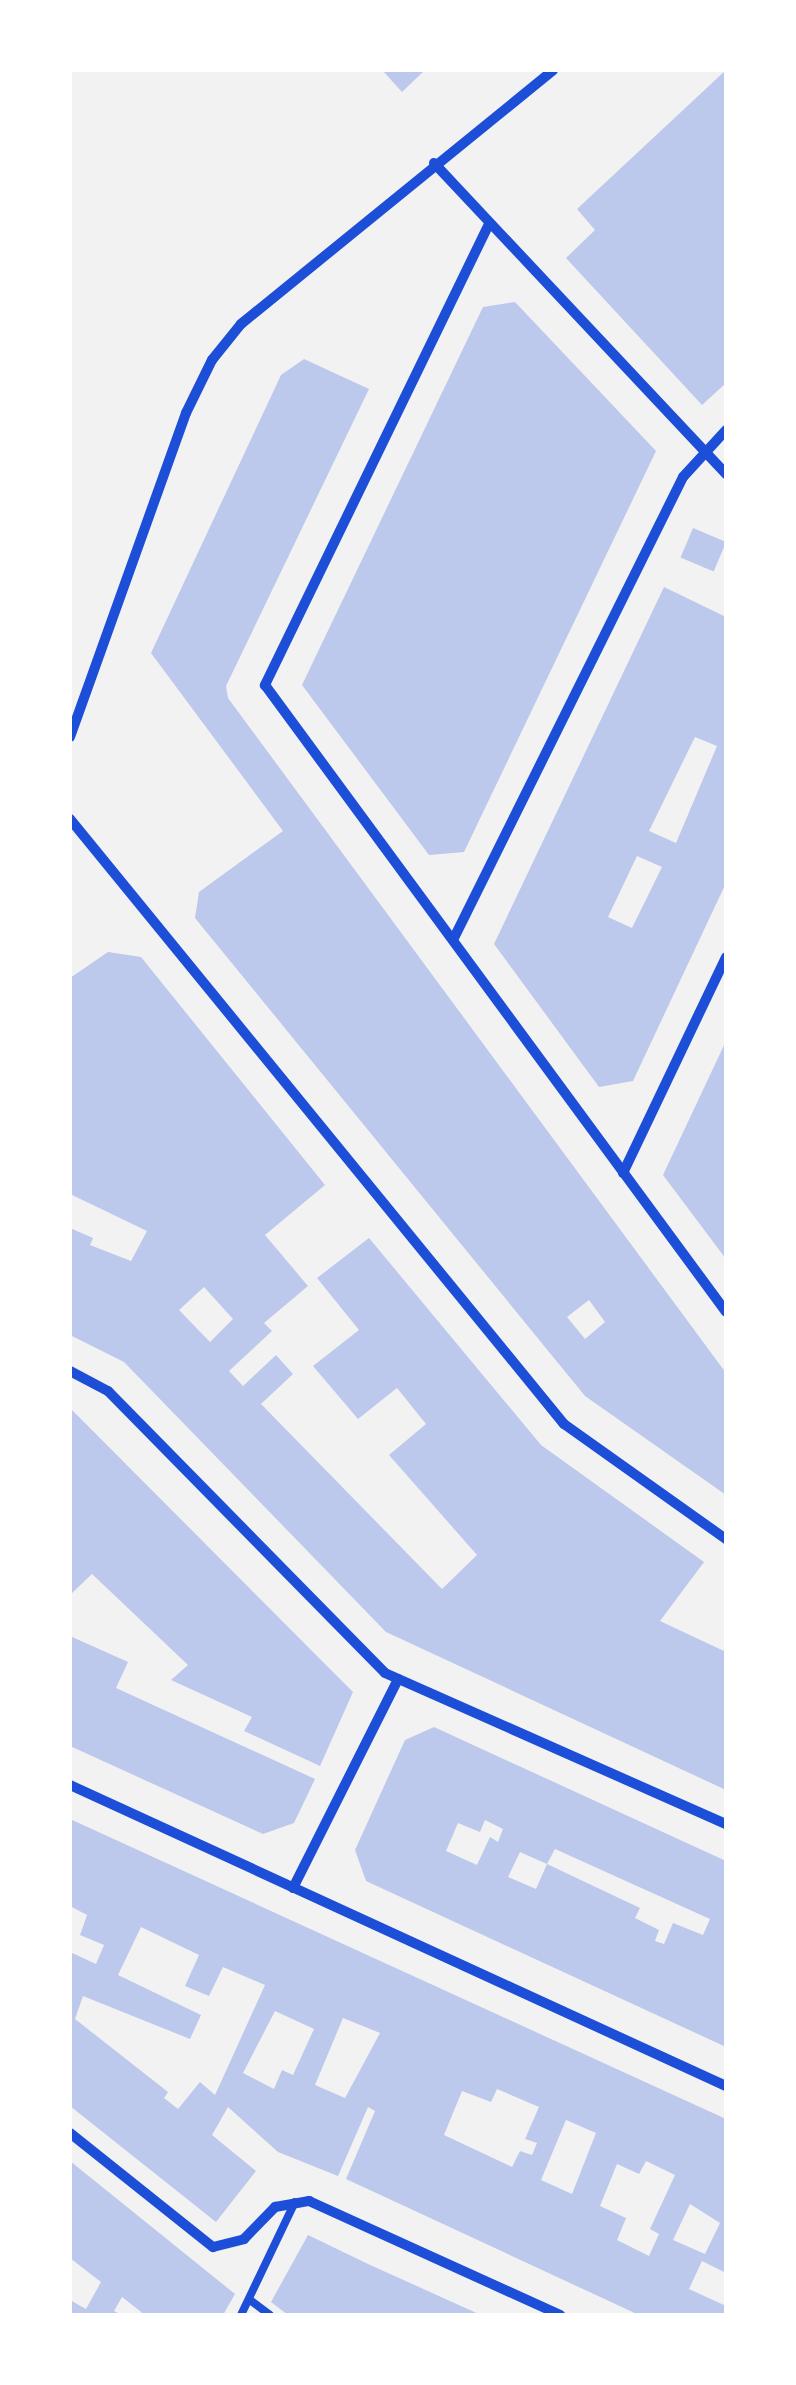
<!DOCTYPE html>
<html>
<head>
<meta charset="utf-8">
<style>
  body { margin:0 }
  #map { position:relative; width:796px; height:2385px; overflow:hidden; background:#f2f2f2; font-family:"Open Sans",sans-serif }
  div>[style] { position:absolute }
  .building>* { inset:0; background:#bdc9ec; transform-origin:0 0 }
  .service>* { height:8px; margin:-4px; padding:0 4px; transform-origin:4px; border-radius:4px; background:#1d4ed8 }
  .minor>* { height:10px; margin:-5px; padding:0 5px; transform-origin:5px; border-radius:5px; background:#1d4ed8 }
  span { translate:-50% -50%; white-space:nowrap; text-align:center; line-height:1.15; -webkit-text-stroke:8px #fff; paint-order:stroke }
  .frame { position:absolute; inset:0; border:72px solid #fff; pointer-events:none }
</style>
</head>
<body>
<div id="map">
  <div class="building">
    <div style="clip-path:polygon(382px 70px,425px 70px,402px 92px)"></div>
    <div style="clip-path:polygon(726px 70px,726px 383px,702px 405px,566px 258px,595px 230px,577px 209px)"></div>
    <div style="clip-path:polygon(515px 302px,656px 451px,464px 852px,429px 855px,302px 685px,483px 307px)"></div>
    <div style="clip-path:polygon(evenodd,304px 359px,369px 389px,226px 686px,228px 698px,726px 1373px,726px 1495px,585px 1396px,195px 918px,199px 892px,283px 831px,151px 653px,281px 375px,304px 359px,589px 1300px,605px 1322px,585px 1339px,567px 1317px,589px 1300px)"></div>
    <div style="left:693px;top:528px;width:36px;height:32px;rotate:23deg"></div>
    <div style="clip-path:polygon(evenodd,664px 587px,726px 617px,726px 883px,633px 1081px,599px 1087px,494px 944px,664px 587px,695px 737px,717px 746px,676px 843px,649px 831px,695px 737px,664px 587px,637px 856px,662px 867px,632px 928px,608px 917px,637px 856px)"></div>
    <div style="clip-path:polygon(evenodd,108px 952px,141px 957px,325px 1185px,265px 1235px,308px 1286px,264px 1323px,272px 1331px,229px 1371px,243px 1386px,276px 1355px,293px 1374px,261px 1404px,442px 1589px,477px 1555px,389px 1455px,426px 1424px,397px 1388px,358px 1419px,313px 1366px,359px 1330px,317px 1278px,369px 1238px,541px 1445px,704px 1562px,660px 1621px,726px 1652px,726px 1790px,386px 1632px,124px 1362px,70px 1335px,70px 1228px,93px 1238px,90px 1245px,131px 1261px,147px 1231px,70px 1194px,70px 978px,108px 952px,204px 1287px,233px 1319px,210px 1342px,179px 1310px,204px 1287px)"></div>
    <div style="clip-path:polygon(726px 1041px,726px 1259px,663px 1175px)"></div>
    <div style="clip-path:polygon(70px 1408px,353px 1692px,320px 1766px,244px 1731px,252px 1717px,171px 1680px,188px 1665px,92px 1574px,70px 1595px)"></div>
    <div style="clip-path:polygon(70px 1636px,128px 1662px,116px 1688px,315px 1779px,294px 1823px,263px 1834px,70px 1746px)"></div>
    <div style="clip-path:polygon(evenodd,434px 1727px,726px 1861px,726px 2047px,366px 1881px,355px 1850px,405px 1740px,434px 1727px,485px 1820px,503px 1829px,498px 1842px,490px 1837px,477px 1865px,446px 1851px,458px 1823px,480px 1832px,485px 1820px,434px 1727px,555px 1849px,710px 1919px,703px 1935px,673px 1923px,664px 1944px,655px 1941px,659px 1930px,635px 1918px,640px 1908px,547px 1864px,536px 1889px,508px 1877px,520px 1852px,547px 1864px,555px 1849px)"></div>
    <div style="clip-path:polygon(evenodd,70px 1819px,726px 2119px,726px 2273px,702px 2261px,689px 2289px,726px 2306px,726px 2315px,639px 2315px,346px 2179px,375px 2111px,368px 2107px,338px 2176px,278px 2152px,228px 2107px,212px 2135px,256px 2171px,216px 2222px,70px 2106px,70px 1952px,96px 1964px,104px 1945px,80px 1935px,87px 1915px,70px 1906px,70px 1819px,141px 1927px,199px 1955px,185px 1986px,209px 1996px,223px 1967px,265px 1985px,215px 2095px,200px 2082px,178px 2109px,164px 2098px,168px 2092px,75px 2019px,83px 1996px,190px 2039px,201px 2015px,118px 1975px,141px 1927px,70px 1819px,275px 2011px,314px 2029px,293px 2075px,282px 2070px,274px 2089px,243px 2073px,275px 2011px,70px 1819px,343px 2018px,380px 2033px,345px 2098px,315px 2085px,343px 2018px,70px 1819px,497px 2089px,539px 2107px,525px 2139px,537px 2143px,532px 2155px,520px 2151px,512px 2167px,444px 2135px,462px 2091px,491px 2102px,497px 2089px,70px 1819px,566px 2120px,596px 2133px,572px 2194px,541px 2180px,566px 2120px,70px 1819px,646px 2161px,675px 2175px,650px 2229px,659px 2234px,649px 2256px,617px 2240px,626px 2218px,600px 2206px,617px 2164px,639px 2174px,646px 2161px,70px 1819px,690px 2204px,720px 2223px,705px 2254px,673px 2240px,690px 2204px)"></div>
    <div style="clip-path:polygon(70px 2161px,235px 2294px,223px 2315px,145px 2315px,122px 2297px,114px 2311px,122px 2315px,70px 2315px,70px 2300px,86px 2309px,101px 2282px,70px 2258px)"></div>
    <div style="clip-path:polygon(308px 2235px,368px 2264px,481px 2315px,288px 2315px,271px 2302px)"></div>
  </div>
  <div class="service">
    <div style="left:250px;top:2300px;width:25px;rotate:37deg"></div>
    <div style="left:241px;top:2315px;width:125px;rotate:-64.5deg"></div>
  </div>
  <div class="minor">
    <div style="left:434px;top:163px;width:427px;rotate:46.8deg"></div>
    <div style="left:489px;top:224px;width:513px;rotate:115.92deg"></div>
    <div style="left:265px;top:685px;width:778px;rotate:53.67deg"></div>
    <div style="left:70px;top:737px;width:344px;rotate:-70.3deg"></div>
    <div style="left:186px;top:413px;width:59px;rotate:-63.9deg"></div>
    <div style="left:212px;top:360px;width:46px;rotate:-51.1deg"></div>
    <div style="left:241px;top:324px;width:402px;rotate:-39.1deg"></div>
    <div style="left:70px;top:819px;width:781px;rotate:50.77deg"></div>
    <div style="left:564px;top:1424px;width:199px;rotate:35.4deg"></div>
    <div style="left:453px;top:940px;width:517px;rotate:-63.58deg"></div>
    <div style="left:683px;top:477px;width:64px;rotate:-47.5deg"></div>
    <div style="left:623px;top:1173px;width:239px;rotate:-64.5deg"></div>
    <div style="left:70px;top:1371px;width:43px;rotate:27.8deg"></div>
    <div style="left:108px;top:1391px;width:395px;rotate:45.5deg"></div>
    <div style="left:385px;top:1673px;width:373px;rotate:23.9deg"></div>
    <div style="left:70px;top:1785px;width:722px;rotate:24.65deg"></div>
    <div style="left:293px;top:1888px;width:234px;rotate:-63.3deg"></div>
    <div style="left:70px;top:2133px;width:183px;rotate:38.6deg"></div>
    <div style="left:213px;top:2247px;width:32px;rotate:-14deg"></div>
    <div style="left:244px;top:2239px;width:45px;rotate:-45.9deg"></div>
    <div style="left:275px;top:2207px;width:35px;rotate:-10deg"></div>
    <div style="left:309px;top:2201px;width:276px;rotate:24.4deg"></div>
  </div>
  <div class="frame"></div>
</div>
</body>
</html>
